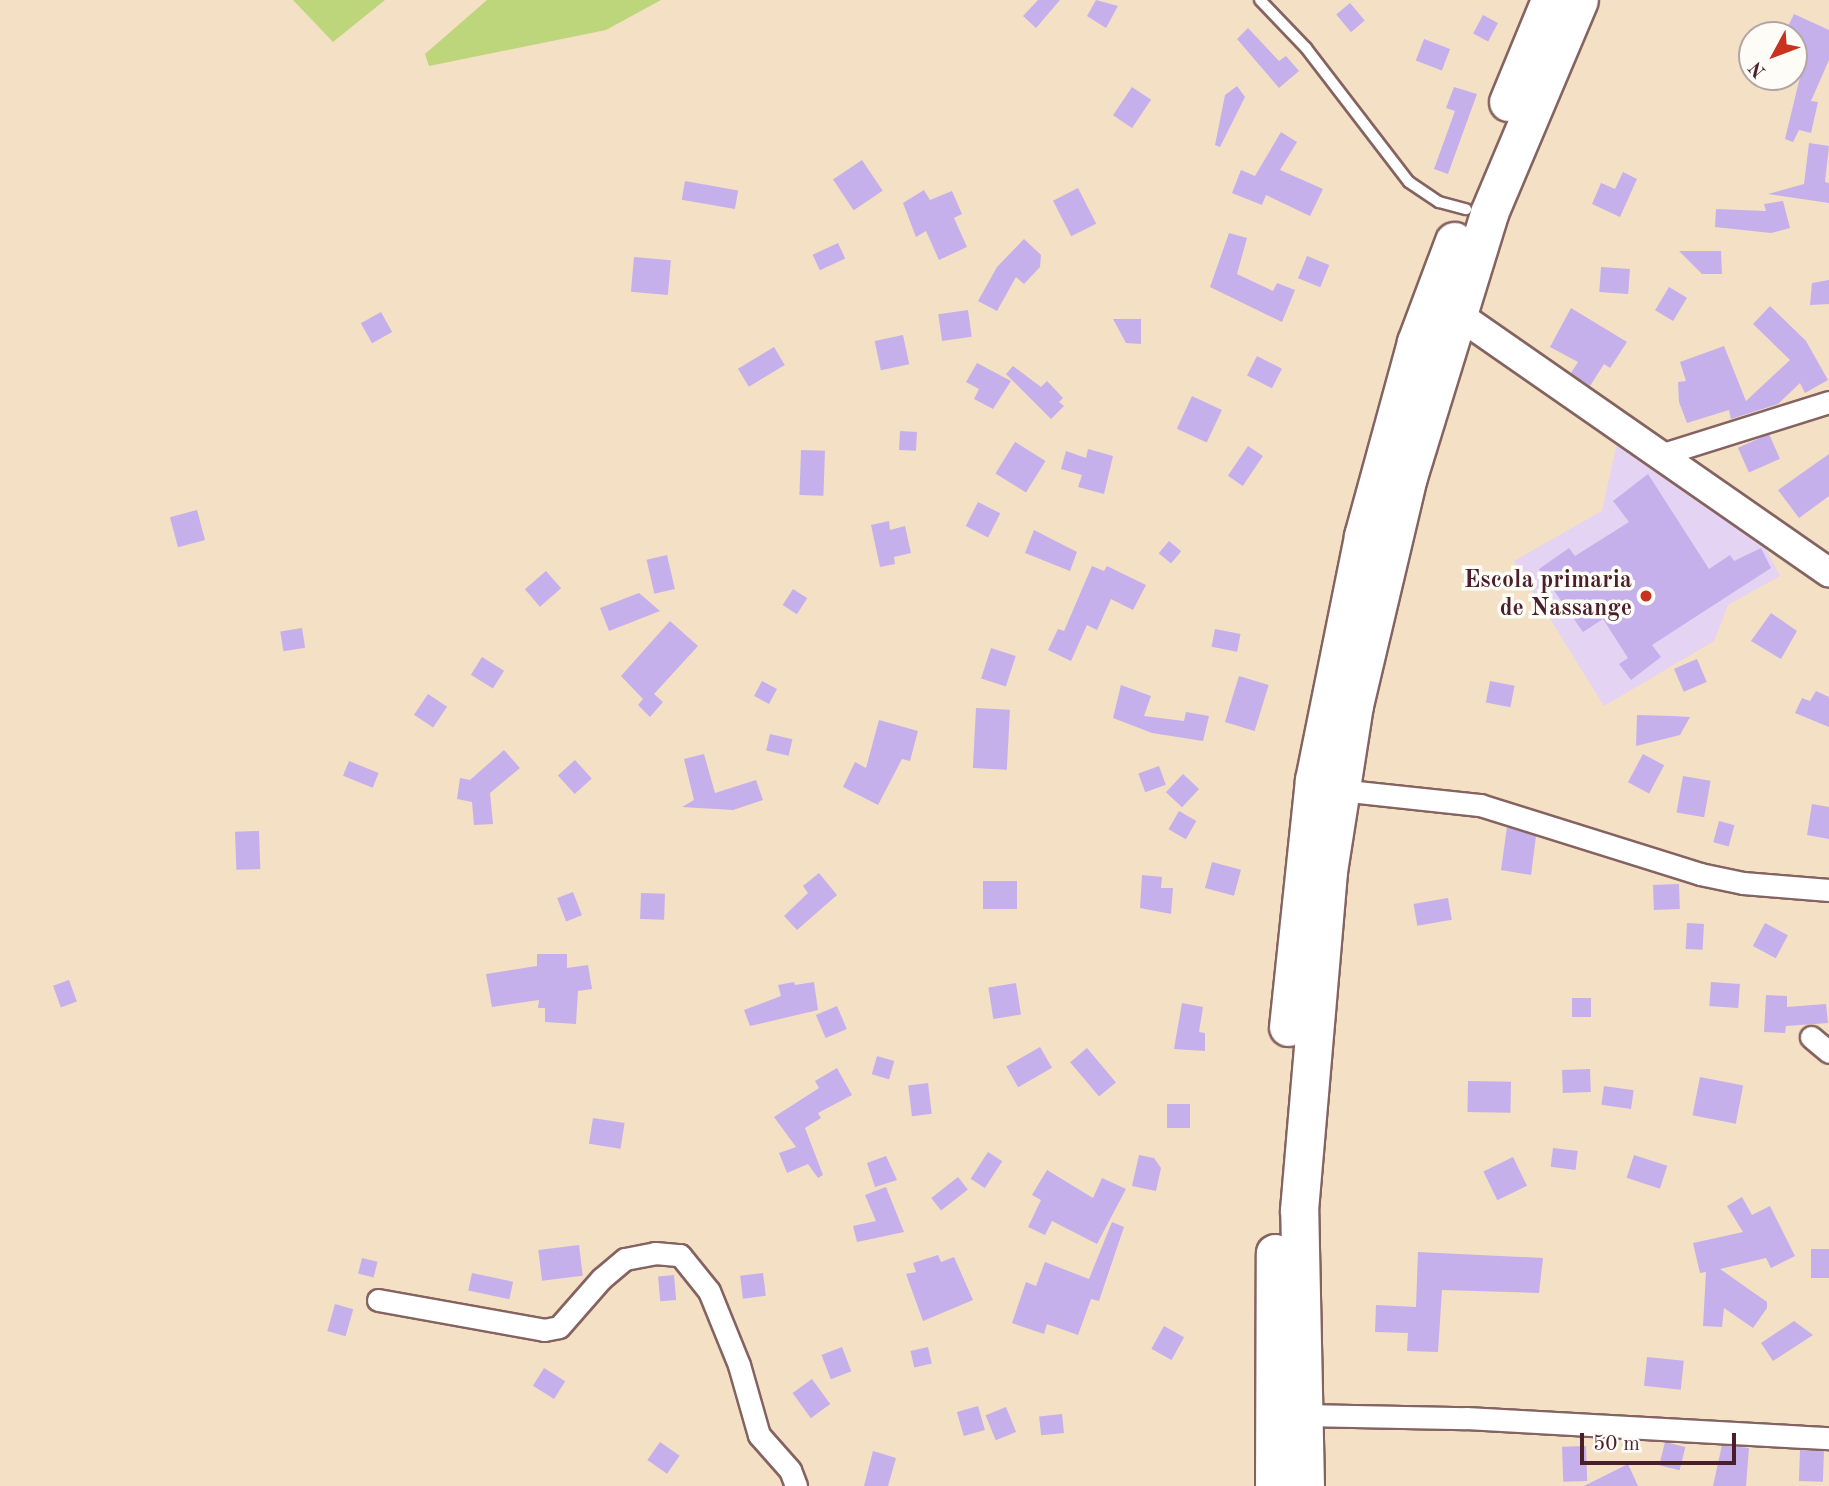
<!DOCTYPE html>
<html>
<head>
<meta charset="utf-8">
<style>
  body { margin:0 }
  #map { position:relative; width:1829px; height:1486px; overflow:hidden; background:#f3e0c5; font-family:"Old Standard TT",serif }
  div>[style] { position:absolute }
  .built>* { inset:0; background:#e4d3f2 }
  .green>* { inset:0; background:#bed67b }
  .building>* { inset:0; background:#c6b0eb; transform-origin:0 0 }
  .roads { filter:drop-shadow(2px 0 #856361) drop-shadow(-2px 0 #856361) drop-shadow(0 2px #856361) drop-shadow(0 -2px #856361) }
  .lane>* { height:10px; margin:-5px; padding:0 5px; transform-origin:5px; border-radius:5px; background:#fff }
  .street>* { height:21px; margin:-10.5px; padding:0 10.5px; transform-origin:10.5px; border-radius:10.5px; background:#fff }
  .secondary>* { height:28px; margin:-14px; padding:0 14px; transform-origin:14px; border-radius:14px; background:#fff }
  .highway>* { height:37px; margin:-18.5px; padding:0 18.5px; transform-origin:18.5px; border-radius:18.5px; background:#fff }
  .dots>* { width:19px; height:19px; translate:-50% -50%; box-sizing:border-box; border:4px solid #fdfcf7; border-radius:50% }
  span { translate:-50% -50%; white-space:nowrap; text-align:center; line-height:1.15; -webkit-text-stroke:7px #fdfcf7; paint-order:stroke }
  .poi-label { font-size:24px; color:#4a1f2b; font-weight:700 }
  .right { translate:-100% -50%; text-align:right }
  .north { position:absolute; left:1738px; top:21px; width:70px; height:70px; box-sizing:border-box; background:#fdfcf7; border:2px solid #b5a4a5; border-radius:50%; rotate:229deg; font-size:19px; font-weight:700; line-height:28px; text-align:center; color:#4a1f2b }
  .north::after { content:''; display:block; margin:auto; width:24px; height:32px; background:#c8321e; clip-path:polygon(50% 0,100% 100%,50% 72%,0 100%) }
  .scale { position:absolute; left:1580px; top:1433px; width:156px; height:32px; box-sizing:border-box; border:4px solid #4a1f2b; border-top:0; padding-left:9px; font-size:21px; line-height:24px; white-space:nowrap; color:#4a1f2b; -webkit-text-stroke:5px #fdfcf7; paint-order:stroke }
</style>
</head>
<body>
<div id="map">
  <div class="built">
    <div style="clip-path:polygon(1619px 434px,1757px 532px,1780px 576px,1728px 605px,1714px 641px,1604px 706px,1514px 561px,1602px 511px)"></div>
  </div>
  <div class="green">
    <div style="clip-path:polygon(293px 0,385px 0,333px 42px)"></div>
    <div style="clip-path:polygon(487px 0,661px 0,606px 30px,429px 66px,425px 54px)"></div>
  </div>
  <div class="building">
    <div style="clip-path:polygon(1038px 0,1060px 0,1036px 28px,1023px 16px)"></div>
    <div style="clip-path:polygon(1096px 0,1118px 6px,1106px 28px,1087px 16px)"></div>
    <div style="left:1350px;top:3px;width:23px;height:18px;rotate:50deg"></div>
    <div style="clip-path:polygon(1794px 14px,1829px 30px,1829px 60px,1811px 101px,1818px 102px,1811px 133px,1799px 130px,1793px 142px,1785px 139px,1800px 77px,1794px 75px,1794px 35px,1784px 35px)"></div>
    <div style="left:1483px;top:15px;width:17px;height:21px;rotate:28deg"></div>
    <div style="clip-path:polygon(1248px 28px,1279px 61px,1286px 56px,1299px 71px,1279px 88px,1237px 39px)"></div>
    <div style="left:1424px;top:39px;width:28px;height:23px;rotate:21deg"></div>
    <div style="clip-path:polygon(1237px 86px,1245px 97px,1220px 147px,1215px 145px,1225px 95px)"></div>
    <div style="left:1132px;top:87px;width:23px;height:34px;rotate:34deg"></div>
    <div style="clip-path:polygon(1454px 87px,1477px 94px,1448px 174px,1434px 169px,1455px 111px,1446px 108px)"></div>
    <div style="clip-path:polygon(1281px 132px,1297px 142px,1280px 170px,1323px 189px,1310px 216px,1266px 195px,1262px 205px,1232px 193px,1241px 170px,1255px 176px)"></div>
    <div style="clip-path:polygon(1809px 143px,1829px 146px,1825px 182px,1829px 183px,1829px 203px,1768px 194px,1804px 184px)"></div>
    <div style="left:862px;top:160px;width:37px;height:35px;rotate:56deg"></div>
    <div style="clip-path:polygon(1623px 172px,1637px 179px,1620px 217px,1592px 204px,1601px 183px,1615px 189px)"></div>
    <div style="left:685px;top:181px;width:54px;height:19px;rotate:10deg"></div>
    <div style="left:1078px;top:188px;width:40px;height:28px;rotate:63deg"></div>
    <div style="clip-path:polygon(924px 190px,930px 200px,952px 191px,962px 214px,954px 218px,967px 247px,939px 260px,926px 231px,916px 237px,903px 203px)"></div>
    <div style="clip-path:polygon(1783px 201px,1790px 228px,1771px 233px,1715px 227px,1716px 209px,1766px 211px,1764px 204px)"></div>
    <div style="clip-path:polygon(1229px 233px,1247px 238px,1237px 274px,1273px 291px,1277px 283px,1295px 290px,1282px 322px,1210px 287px)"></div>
    <div style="clip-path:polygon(1024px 239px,1041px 255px,1040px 267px,1024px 284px,1016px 277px,997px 311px,978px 301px,997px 267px)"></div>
    <div style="left:838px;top:243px;width:17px;height:28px;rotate:65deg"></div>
    <div style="clip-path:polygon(1679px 251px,1721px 251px,1722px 274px,1702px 274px)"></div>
    <div style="left:1307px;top:256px;width:24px;height:24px;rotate:22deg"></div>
    <div style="left:634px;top:257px;width:37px;height:35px;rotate:5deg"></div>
    <div style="left:1601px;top:267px;width:29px;height:25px;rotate:4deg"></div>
    <div style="clip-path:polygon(1829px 280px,1829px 304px,1810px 305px,1812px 283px)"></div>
    <div style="left:1669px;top:287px;width:21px;height:27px;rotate:31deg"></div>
    <div style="clip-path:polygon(1770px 306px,1806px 341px,1828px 380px,1805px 393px,1800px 383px,1778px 404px,1731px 419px,1729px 410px,1687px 423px,1679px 402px,1678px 382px,1686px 381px,1680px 362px,1724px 346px,1746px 401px,1790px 360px,1753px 324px)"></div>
    <div style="clip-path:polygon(1571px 308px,1627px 342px,1610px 368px,1604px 364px,1590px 386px,1571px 373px,1578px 362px,1550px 347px)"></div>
    <div style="left:968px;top:310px;width:27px;height:30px;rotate:82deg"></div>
    <div style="left:381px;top:312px;width:23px;height:23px;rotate:61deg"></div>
    <div style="clip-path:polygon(1113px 319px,1141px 319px,1141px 344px,1126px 343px)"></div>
    <div style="left:903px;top:335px;width:30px;height:29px;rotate:78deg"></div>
    <div style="left:774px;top:347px;width:21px;height:42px;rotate:59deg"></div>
    <div style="left:1257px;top:356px;width:28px;height:22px;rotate:27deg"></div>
    <div style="clip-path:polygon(977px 363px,1011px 381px,993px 409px,974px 399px,979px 389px,966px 382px)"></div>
    <div style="clip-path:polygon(1013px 366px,1041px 387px,1047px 381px,1063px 398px,1059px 402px,1064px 406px,1051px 419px,1006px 374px)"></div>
    <div style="left:1192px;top:396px;width:33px;height:36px;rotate:25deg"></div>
    <div style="left:900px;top:431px;width:17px;height:19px;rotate:3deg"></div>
    <div style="left:1769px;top:434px;width:27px;height:34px;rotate:66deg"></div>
    <div style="left:1015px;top:442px;width:36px;height:37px;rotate:32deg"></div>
    <div style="left:1248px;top:446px;width:18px;height:36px;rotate:34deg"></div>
    <div style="clip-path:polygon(1088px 449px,1113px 456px,1104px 494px,1078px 487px,1082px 475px,1061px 469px,1066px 451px,1086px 458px)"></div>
    <div style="left:801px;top:450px;width:24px;height:45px;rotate:2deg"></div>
    <div style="clip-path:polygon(1829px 454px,1829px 496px,1799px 518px,1778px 490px)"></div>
    <div style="clip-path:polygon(1648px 474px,1709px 569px,1730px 555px,1734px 561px,1761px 548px,1771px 568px,1652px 645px,1661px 657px,1631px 680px,1619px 664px,1628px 658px,1603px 619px,1583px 632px,1539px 569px,1569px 548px,1575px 556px,1629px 522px,1613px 501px)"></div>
    <div style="left:978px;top:502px;width:25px;height:27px;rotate:27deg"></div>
    <div style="left:197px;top:510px;width:31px;height:28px;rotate:75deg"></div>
    <div style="clip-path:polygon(889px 521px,890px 530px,905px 526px,911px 553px,894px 557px,895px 564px,880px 567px,871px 525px)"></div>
    <div style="clip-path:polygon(1034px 530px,1077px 552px,1070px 571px,1025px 553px)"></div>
    <div style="left:1169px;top:541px;width:16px;height:16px;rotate:40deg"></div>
    <div style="left:667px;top:555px;width:35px;height:21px;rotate:77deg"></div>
    <div style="clip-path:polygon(1092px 566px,1104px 571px,1107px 566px,1146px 585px,1133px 610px,1111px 599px,1097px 630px,1087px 625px,1071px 661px,1048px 650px,1058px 629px,1064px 631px)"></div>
    <div style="left:546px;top:571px;width:23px;height:28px;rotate:49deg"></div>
    <div style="left:793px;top:589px;width:17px;height:19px;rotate:33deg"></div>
    <div style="clip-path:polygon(639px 593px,660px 611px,609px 631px,600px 608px)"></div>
    <div style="clip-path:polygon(1771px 613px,1797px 631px,1781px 659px,1751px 641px)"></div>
    <div style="clip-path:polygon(670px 621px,698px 646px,654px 694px,663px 702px,650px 717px,638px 705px,643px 699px,621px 676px)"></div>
    <div style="left:302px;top:628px;width:20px;height:22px;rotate:81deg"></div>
    <div style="left:1215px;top:629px;width:26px;height:18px;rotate:11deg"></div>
    <div style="left:991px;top:648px;width:26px;height:32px;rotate:18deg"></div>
    <div style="left:482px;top:657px;width:26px;height:21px;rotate:32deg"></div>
    <div style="left:1697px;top:659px;width:25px;height:25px;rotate:67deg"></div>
    <div style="left:1239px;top:676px;width:31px;height:48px;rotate:17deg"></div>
    <div style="left:762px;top:681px;width:17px;height:17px;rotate:28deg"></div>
    <div style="left:1490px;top:681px;width:25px;height:22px;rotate:11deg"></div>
    <div style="clip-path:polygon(1121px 685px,1151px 696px,1144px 716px,1184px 721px,1186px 712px,1209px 716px,1203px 741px,1152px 733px,1113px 718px)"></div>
    <div style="clip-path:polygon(1816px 691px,1829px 697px,1829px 727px,1795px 713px,1802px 698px,1810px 701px)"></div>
    <div style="left:428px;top:694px;width:23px;height:25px;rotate:34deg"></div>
    <div style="left:976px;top:708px;width:34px;height:60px;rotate:3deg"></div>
    <div style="clip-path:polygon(1637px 715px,1672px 716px,1690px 717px,1680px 735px,1636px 746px)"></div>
    <div style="clip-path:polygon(879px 720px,918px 731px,910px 761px,902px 759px,878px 805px,843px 787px,855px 762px,866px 768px)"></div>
    <div style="left:770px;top:734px;width:23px;height:17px;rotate:13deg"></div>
    <div style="clip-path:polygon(504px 750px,520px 768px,490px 793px,493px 824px,474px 825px,472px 802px,457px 799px,460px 778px,470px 780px)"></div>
    <div style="clip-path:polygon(704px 754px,715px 793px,756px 780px,763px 800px,733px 810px,682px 807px,694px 800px,684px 759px)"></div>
    <div style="left:1643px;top:754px;width:24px;height:32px;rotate:28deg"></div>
    <div style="left:575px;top:760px;width:25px;height:23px;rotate:48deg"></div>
    <div style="left:349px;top:761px;width:32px;height:16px;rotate:22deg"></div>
    <div style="left:1159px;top:766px;width:20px;height:22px;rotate:70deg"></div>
    <div style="left:1183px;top:774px;width:22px;height:25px;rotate:43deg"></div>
    <div style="left:1683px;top:776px;width:28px;height:37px;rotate:10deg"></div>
    <div style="clip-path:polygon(1812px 804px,1829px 807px,1829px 839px,1807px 835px)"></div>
    <div style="left:1179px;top:811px;width:20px;height:21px;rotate:30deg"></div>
    <div style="left:1719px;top:821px;width:16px;height:22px;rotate:15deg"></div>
    <div style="clip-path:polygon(1507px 827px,1536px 836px,1531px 875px,1501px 870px)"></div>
    <div style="left:259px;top:831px;width:38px;height:24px;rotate:88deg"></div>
    <div style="left:1212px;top:862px;width:30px;height:27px;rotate:15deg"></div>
    <div style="clip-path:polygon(819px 873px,837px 895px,797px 930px,784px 916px,808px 893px,803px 886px)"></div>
    <div style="clip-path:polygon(1142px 875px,1162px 877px,1161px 888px,1173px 888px,1171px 914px,1140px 908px)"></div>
    <div style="left:983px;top:881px;width:34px;height:28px"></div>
    <div style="left:1679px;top:884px;width:25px;height:26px;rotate:88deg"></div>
    <div style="left:573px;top:892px;width:25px;height:17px;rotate:69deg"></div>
    <div style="left:641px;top:893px;width:24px;height:26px;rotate:2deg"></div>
    <div style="left:1448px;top:898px;width:22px;height:35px;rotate:80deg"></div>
    <div style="left:1687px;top:923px;width:17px;height:26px;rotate:3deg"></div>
    <div style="left:1765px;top:923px;width:26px;height:26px;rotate:28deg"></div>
    <div style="clip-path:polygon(537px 954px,567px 954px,567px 968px,588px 965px,592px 989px,578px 991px,576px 1024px,545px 1022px,545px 1008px,538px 1008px,539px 1000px,492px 1007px,486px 974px,537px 966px)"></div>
    <div style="left:69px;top:980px;width:23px;height:17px;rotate:70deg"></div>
    <div style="clip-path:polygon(794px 982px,795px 985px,814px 982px,818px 1010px,750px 1026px,744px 1010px,781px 996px,778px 985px)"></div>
    <div style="left:1711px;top:982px;width:29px;height:24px;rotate:4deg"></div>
    <div style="left:1016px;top:983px;width:32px;height:28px;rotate:81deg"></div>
    <div style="clip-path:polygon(1766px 995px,1787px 996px,1787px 1007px,1826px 1004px,1828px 1023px,1786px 1026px,1785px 1033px,1764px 1032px)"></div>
    <div style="left:1572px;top:998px;width:19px;height:19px"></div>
    <div style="clip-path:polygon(1182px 1003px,1203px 1007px,1199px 1032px,1205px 1033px,1205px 1051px,1174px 1049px)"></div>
    <div style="left:837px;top:1006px;width:25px;height:23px;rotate:67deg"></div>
    <div style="left:1040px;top:1047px;width:24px;height:39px;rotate:60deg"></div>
    <div style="left:1087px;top:1048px;width:45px;height:22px;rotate:50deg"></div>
    <div style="left:877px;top:1056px;width:18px;height:19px;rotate:16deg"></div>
    <div style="clip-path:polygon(837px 1068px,852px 1095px,818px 1113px,821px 1118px,805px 1128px,823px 1175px,818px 1178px,808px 1164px,787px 1173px,779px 1153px,796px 1147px,774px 1117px,819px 1088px,815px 1081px)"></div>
    <div style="left:1590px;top:1069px;width:23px;height:28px;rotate:88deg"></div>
    <div style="left:1700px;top:1077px;width:44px;height:39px;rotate:11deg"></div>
    <div style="left:1468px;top:1081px;width:43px;height:31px;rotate:1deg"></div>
    <div style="left:928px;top:1083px;width:31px;height:20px;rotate:83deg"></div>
    <div style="left:1604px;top:1086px;width:30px;height:19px;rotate:8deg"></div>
    <div style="left:1167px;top:1104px;width:23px;height:24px"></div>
    <div style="left:593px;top:1118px;width:32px;height:26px;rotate:9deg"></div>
    <div style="left:1553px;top:1148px;width:25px;height:19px;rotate:7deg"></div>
    <div style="left:988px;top:1152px;width:17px;height:32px;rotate:33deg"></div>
    <div style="clip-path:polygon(1139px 1155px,1154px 1158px,1161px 1168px,1156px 1191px,1132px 1186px)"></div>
    <div style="left:1634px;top:1155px;width:35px;height:24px;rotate:18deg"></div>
    <div style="clip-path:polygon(886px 1156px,897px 1180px,875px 1187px,867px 1163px)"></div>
    <div style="left:1513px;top:1157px;width:32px;height:33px;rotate:64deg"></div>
    <div style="clip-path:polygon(1047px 1170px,1093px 1198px,1102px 1178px,1126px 1189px,1097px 1244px,1052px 1221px,1045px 1235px,1028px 1227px,1041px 1200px,1032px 1195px)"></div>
    <div style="left:958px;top:1177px;width:16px;height:34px;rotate:52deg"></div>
    <div style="clip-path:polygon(886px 1187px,904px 1232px,857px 1242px,853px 1226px,876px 1221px,865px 1195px)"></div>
    <div style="clip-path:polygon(1742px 1197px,1752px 1215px,1770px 1206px,1795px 1256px,1771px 1268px,1766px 1258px,1720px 1269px,1767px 1302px,1767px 1308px,1753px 1328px,1724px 1308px,1722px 1327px,1703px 1326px,1706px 1272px,1700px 1273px,1693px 1243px,1743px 1232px,1727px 1206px)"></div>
    <div style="clip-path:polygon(1112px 1222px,1124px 1227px,1099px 1301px,1091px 1299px,1078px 1335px,1047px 1324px,1044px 1334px,1012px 1323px,1026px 1282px,1036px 1286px,1045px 1262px,1089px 1279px)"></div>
    <div style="left:579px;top:1245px;width:31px;height:41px;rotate:83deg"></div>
    <div style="left:1811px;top:1249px;width:18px;height:29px"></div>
    <div style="clip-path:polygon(1418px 1252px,1543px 1258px,1539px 1293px,1442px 1290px,1438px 1352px,1407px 1351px,1408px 1333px,1375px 1332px,1376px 1305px,1416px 1307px)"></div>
    <div style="clip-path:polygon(938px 1255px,941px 1262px,954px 1257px,973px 1300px,923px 1321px,906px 1274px,916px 1272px,913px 1263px)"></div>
    <div style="left:362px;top:1258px;width:16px;height:16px;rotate:14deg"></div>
    <div style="left:472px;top:1273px;width:42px;height:18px;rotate:12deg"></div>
    <div style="left:763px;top:1273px;width:23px;height:23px;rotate:83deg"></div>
    <div style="left:674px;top:1275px;width:25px;height:16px;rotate:85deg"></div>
    <div style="left:335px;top:1304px;width:19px;height:28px;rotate:16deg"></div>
    <div style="clip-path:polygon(1794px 1321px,1813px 1335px,1773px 1361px,1761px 1343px)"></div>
    <div style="left:1164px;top:1326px;width:23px;height:26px;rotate:29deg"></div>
    <div style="left:842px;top:1347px;width:26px;height:22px;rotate:69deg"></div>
    <div style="left:928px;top:1347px;width:17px;height:18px;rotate:77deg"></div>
    <div style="left:1647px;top:1357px;width:37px;height:29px;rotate:6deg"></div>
    <div style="left:544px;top:1368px;width:25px;height:21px;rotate:32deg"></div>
    <div style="left:812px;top:1379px;width:31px;height:24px;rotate:54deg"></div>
    <div style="left:978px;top:1406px;width:25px;height:22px;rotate:74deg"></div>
    <div style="left:1006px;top:1407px;width:27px;height:22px;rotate:68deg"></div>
    <div style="left:1062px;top:1414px;width:19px;height:23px;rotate:84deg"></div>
    <div style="left:660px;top:1442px;width:24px;height:22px;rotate:35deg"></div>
    <div style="left:1665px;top:1442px;width:21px;height:24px;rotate:14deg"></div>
    <div style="clip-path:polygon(1722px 1445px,1749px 1448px,1746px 1486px,1713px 1486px)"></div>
    <div style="left:1586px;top:1446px;width:35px;height:24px;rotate:88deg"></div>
    <div style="left:1800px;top:1450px;width:24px;height:31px;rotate:2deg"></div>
    <div style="clip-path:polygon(873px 1451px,896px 1458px,888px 1486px,864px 1486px)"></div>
    <div style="clip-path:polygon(1628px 1464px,1638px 1486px,1584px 1486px)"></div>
  </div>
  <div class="roads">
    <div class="lane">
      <div style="left:1260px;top:0;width:66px;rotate:46.2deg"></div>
      <div style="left:1306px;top:48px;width:169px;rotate:52.5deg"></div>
      <div style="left:1409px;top:182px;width:36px;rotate:34deg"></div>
      <div style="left:1439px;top:202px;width:28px;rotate:15deg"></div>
    </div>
    <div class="street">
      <div style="left:1660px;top:455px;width:177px;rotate:-17.4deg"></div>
      <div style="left:1339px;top:790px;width:142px;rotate:6.1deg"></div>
      <div style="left:1480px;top:805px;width:231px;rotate:17.4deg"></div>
      <div style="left:1700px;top:874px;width:44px;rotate:11.8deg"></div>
      <div style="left:1743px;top:883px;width:86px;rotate:4.7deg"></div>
      <div style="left:1811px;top:1037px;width:23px;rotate:40deg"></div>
      <div style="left:378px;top:1300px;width:169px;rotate:10.2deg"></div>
      <div style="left:544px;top:1330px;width:15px;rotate:-11deg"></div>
      <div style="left:559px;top:1327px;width:64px;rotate:-48.8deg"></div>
      <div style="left:601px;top:1279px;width:31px;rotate:-40deg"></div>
      <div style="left:625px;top:1259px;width:31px;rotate:-11deg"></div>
      <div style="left:655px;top:1253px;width:25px;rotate:5deg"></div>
      <div style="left:680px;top:1255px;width:46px;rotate:51.1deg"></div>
      <div style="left:709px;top:1291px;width:80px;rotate:67.9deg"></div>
      <div style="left:739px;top:1365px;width:73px;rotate:74.1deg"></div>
      <div style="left:759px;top:1435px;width:47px;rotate:48.5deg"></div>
      <div style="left:790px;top:1470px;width:17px;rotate:69deg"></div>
      <div style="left:1303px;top:1415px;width:163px;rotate:1.1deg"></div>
      <div style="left:1466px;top:1418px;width:364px;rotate:3.2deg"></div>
    </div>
    <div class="secondary">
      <div style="left:1457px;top:314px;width:453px;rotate:34.8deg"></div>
    </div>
    <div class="highway">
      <div style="left:1508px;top:102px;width:110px;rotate:-67.6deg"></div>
      <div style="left:1288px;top:1027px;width:248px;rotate:-84deg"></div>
      <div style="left:1314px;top:780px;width:249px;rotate:-78.6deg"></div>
      <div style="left:1363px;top:536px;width:201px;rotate:-74.7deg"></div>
      <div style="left:1416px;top:342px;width:108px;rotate:-69.4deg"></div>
      <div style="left:1274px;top:1486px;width:233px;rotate:-89.8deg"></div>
      <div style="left:1305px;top:1486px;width:276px;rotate:-91.2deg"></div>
      <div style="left:1299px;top:1210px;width:340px;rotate:-85.1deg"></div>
      <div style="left:1328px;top:871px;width:168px;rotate:-81.1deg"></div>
      <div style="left:1354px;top:705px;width:234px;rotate:-76.7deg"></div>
      <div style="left:1408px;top:477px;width:276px;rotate:-72.9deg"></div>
      <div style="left:1489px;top:213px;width:231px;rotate:-67.1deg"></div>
    </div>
  </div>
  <div class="dots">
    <div style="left:1646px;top:596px;background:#c8321e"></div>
  </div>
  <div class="poi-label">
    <span class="right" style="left:1632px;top:596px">Escola primaria<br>de Nassange</span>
  </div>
  <div class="north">N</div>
  <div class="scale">50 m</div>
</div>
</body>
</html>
